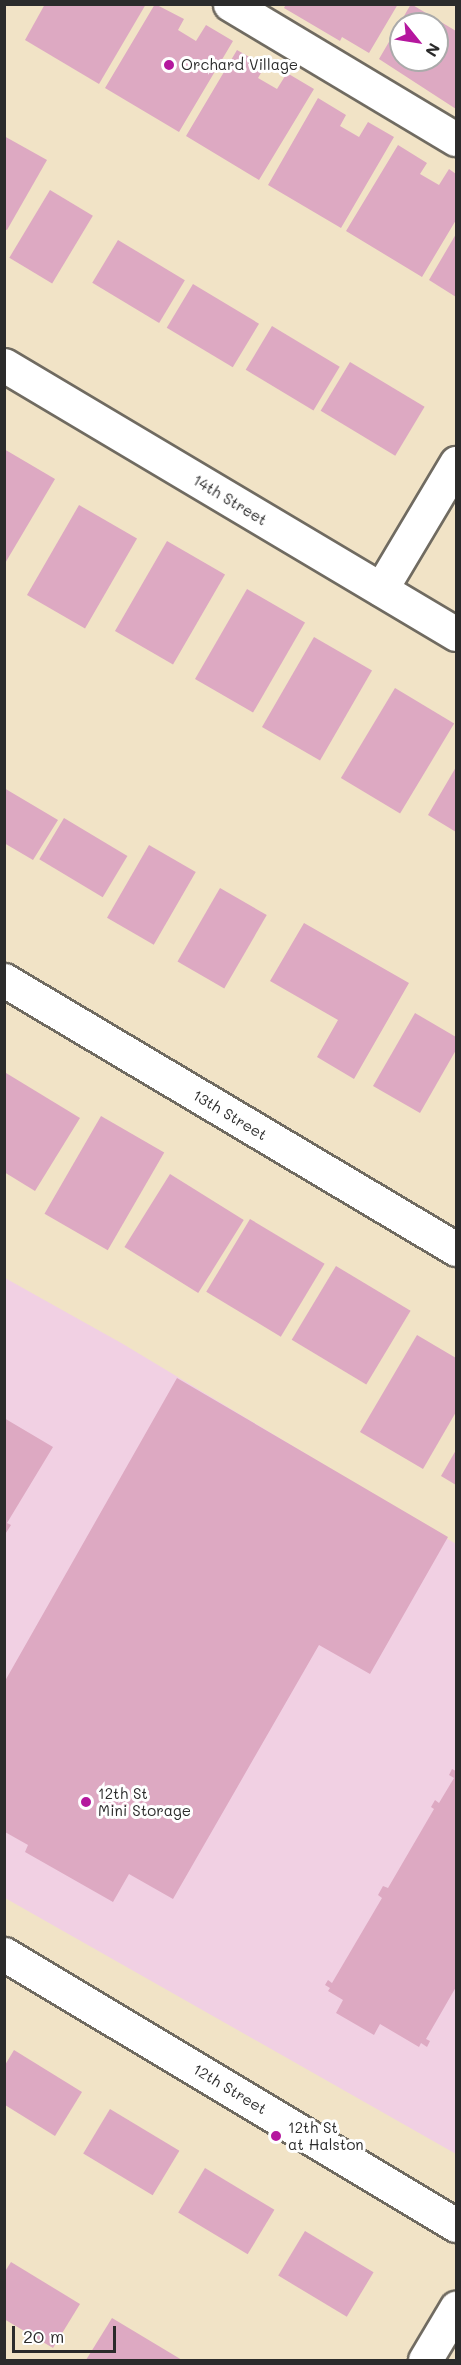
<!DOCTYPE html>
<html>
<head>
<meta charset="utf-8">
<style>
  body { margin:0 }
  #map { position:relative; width:461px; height:2365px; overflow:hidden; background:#f1e3c6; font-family:Mali,sans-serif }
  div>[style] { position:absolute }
  .built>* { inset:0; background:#f1d0e3 }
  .building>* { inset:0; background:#dda9c2; transform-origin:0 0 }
  .roads { filter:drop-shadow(2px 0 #706b61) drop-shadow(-2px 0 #706b61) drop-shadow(0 2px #706b61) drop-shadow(0 -2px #706b61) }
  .minor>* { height:33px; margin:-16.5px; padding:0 16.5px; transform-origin:16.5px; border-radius:16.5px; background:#fff }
  .major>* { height:33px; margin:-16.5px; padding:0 16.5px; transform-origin:16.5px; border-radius:16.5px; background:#fff }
  .dots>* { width:16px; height:16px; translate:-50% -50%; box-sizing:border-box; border:3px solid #fff; border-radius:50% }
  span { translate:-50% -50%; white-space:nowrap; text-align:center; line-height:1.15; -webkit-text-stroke:6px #fff; paint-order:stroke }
  .poi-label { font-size:15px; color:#2b2b2b }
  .left { translate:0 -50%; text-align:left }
  .street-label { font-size:15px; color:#2b2b2b }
  .frame { position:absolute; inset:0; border:6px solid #2b2b2b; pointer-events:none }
  .north { position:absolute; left:389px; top:12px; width:60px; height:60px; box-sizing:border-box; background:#fff; border:2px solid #aaa; border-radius:50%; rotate:120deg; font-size:16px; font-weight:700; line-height:24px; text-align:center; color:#2b2b2b }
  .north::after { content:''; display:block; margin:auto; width:21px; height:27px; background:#b5179e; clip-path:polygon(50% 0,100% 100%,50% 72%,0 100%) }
  .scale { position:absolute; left:12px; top:2326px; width:104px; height:27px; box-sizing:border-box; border:3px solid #2b2b2b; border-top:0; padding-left:8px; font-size:18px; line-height:21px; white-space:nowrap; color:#2b2b2b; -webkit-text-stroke:4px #fff; paint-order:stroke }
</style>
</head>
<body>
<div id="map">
  <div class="built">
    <div style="clip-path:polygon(5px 1278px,123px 1344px,456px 1544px,456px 2154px,5px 1898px)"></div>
  </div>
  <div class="building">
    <div style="clip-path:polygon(45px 4px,146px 4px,99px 84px,25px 40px)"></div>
    <div style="clip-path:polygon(155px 4px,184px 19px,178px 30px,196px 41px,206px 25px,233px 41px,179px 132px,105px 88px)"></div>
    <div style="clip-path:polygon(286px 4px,398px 4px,369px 53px,342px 37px,340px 41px,284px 8px)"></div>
    <div style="clip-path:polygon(evenodd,411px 4px,456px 31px,456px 109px,379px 59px,411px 4px,401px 24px,437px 24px,437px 60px,401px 60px,401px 24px)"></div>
    <div style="clip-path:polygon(237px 50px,265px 66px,258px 78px,277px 89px,287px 73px,314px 89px,259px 180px,186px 136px)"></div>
    <div style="clip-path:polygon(318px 98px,346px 115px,340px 126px,359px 137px,368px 122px,394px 137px,341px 228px,268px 185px)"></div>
    <div style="clip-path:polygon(4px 136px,47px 160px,7px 230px,4px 229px)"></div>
    <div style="clip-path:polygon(398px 145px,427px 163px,420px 174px,439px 185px,449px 169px,456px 174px,456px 220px,422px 277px,346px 231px)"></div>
    <div style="left:50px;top:190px;width:50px;height:79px;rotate:31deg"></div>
    <div style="clip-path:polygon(456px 234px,456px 297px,429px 280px)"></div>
    <div style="left:118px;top:240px;width:78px;height:50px;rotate:31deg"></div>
    <div style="left:193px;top:284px;width:77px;height:51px;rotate:31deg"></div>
    <div style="left:272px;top:326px;width:79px;height:51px;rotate:31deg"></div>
    <div style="left:350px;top:362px;width:87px;height:57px;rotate:31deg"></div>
    <div style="clip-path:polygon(4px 449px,55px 479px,4px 565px)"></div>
    <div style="left:79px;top:505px;width:67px;height:104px;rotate:30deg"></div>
    <div style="left:167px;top:541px;width:67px;height:104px;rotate:30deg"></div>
    <div style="left:247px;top:589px;width:67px;height:104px;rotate:30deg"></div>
    <div style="left:314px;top:637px;width:67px;height:104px;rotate:30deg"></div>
    <div style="left:395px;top:688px;width:69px;height:105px;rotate:31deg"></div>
    <div style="clip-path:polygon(456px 767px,456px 832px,428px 815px)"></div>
    <div style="clip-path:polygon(4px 788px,58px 820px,33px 860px,4px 843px)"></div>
    <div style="left:64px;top:818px;width:74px;height:48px;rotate:31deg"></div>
    <div style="left:149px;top:845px;width:54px;height:84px;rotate:30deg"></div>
    <div style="left:220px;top:888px;width:54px;height:85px;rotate:30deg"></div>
    <div style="clip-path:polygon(304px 923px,409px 983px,354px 1079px,317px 1057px,338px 1020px,270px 981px)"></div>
    <div style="clip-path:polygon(415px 1013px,456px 1037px,456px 1050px,420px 1113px,373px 1086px)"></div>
    <div style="clip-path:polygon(6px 1073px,80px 1118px,35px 1191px,4px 1172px)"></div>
    <div style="left:101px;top:1116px;width:73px;height:113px;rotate:30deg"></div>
    <div style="left:170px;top:1174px;width:87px;height:86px;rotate:32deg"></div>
    <div style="left:250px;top:1219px;width:87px;height:85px;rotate:31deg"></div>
    <div style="left:336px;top:1266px;width:87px;height:86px;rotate:31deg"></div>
    <div style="clip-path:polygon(417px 1335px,456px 1358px,456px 1412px,423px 1469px,360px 1432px)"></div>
    <div style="clip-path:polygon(177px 1378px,448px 1537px,370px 1674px,319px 1645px,173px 1899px,129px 1874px,113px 1902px,25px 1852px,28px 1845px,5px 1832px,5px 1681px)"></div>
    <div style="clip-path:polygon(4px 1418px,53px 1447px,7px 1523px,11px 1525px,4px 1536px)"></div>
    <div style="clip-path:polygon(456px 1450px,456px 1485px,441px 1476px)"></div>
    <div style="clip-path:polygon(452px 1769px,456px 1771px,456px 1987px,426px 2039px,430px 2041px,427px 2047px,421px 2043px,419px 2047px,380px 2024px,374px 2035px,336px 2013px,343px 2000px,328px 1991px,330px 1988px,325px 1985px,328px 1980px,332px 1983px,382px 1898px,378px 1895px,383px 1886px,388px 1888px,434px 1809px,431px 1807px,435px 1800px,439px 1803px,454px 1778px,449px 1775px)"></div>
    <div style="clip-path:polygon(14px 2050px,82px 2092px,55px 2136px,5px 2105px,5px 2065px)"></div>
    <div style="left:110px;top:2109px;width:81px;height:52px;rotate:31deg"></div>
    <div style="left:205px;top:2168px;width:81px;height:52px;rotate:31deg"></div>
    <div style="left:305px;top:2231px;width:80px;height:52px;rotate:31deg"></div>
    <div style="clip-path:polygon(11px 2262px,80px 2304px,53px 2348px,4px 2319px,4px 2273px)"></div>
    <div style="clip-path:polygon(112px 2318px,182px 2360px,86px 2360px)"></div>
  </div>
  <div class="roads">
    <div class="minor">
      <div style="left:230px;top:4px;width:263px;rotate:30.9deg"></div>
      <div style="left:4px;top:365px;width:526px;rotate:30.76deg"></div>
      <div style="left:381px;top:589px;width:147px;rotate:-59.2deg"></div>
      <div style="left:4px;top:980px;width:526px;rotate:30.76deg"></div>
      <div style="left:4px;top:1954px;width:527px;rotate:30.95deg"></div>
    </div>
    <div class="major">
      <div style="left:425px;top:2360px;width:61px;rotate:-59.2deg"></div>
    </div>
  </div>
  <div class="dots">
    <div style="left:169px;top:65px;background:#b5179e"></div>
    <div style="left:86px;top:1802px;background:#b5179e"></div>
    <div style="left:276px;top:2136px;background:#b5179e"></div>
  </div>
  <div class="poi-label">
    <span class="left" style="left:181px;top:65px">Orchard Village</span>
    <span class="left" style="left:98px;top:1802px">12th St<br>Mini Storage</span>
    <span class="left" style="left:288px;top:2136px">12th St<br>at Halston</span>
  </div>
  <div class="street-label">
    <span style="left:230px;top:500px;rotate:31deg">14th Street</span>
    <span style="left:230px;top:1115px;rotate:31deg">13th Street</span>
    <span style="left:230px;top:2089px;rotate:31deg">12th Street</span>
  </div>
  <div class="frame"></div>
  <div class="north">N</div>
  <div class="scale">20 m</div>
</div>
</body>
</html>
